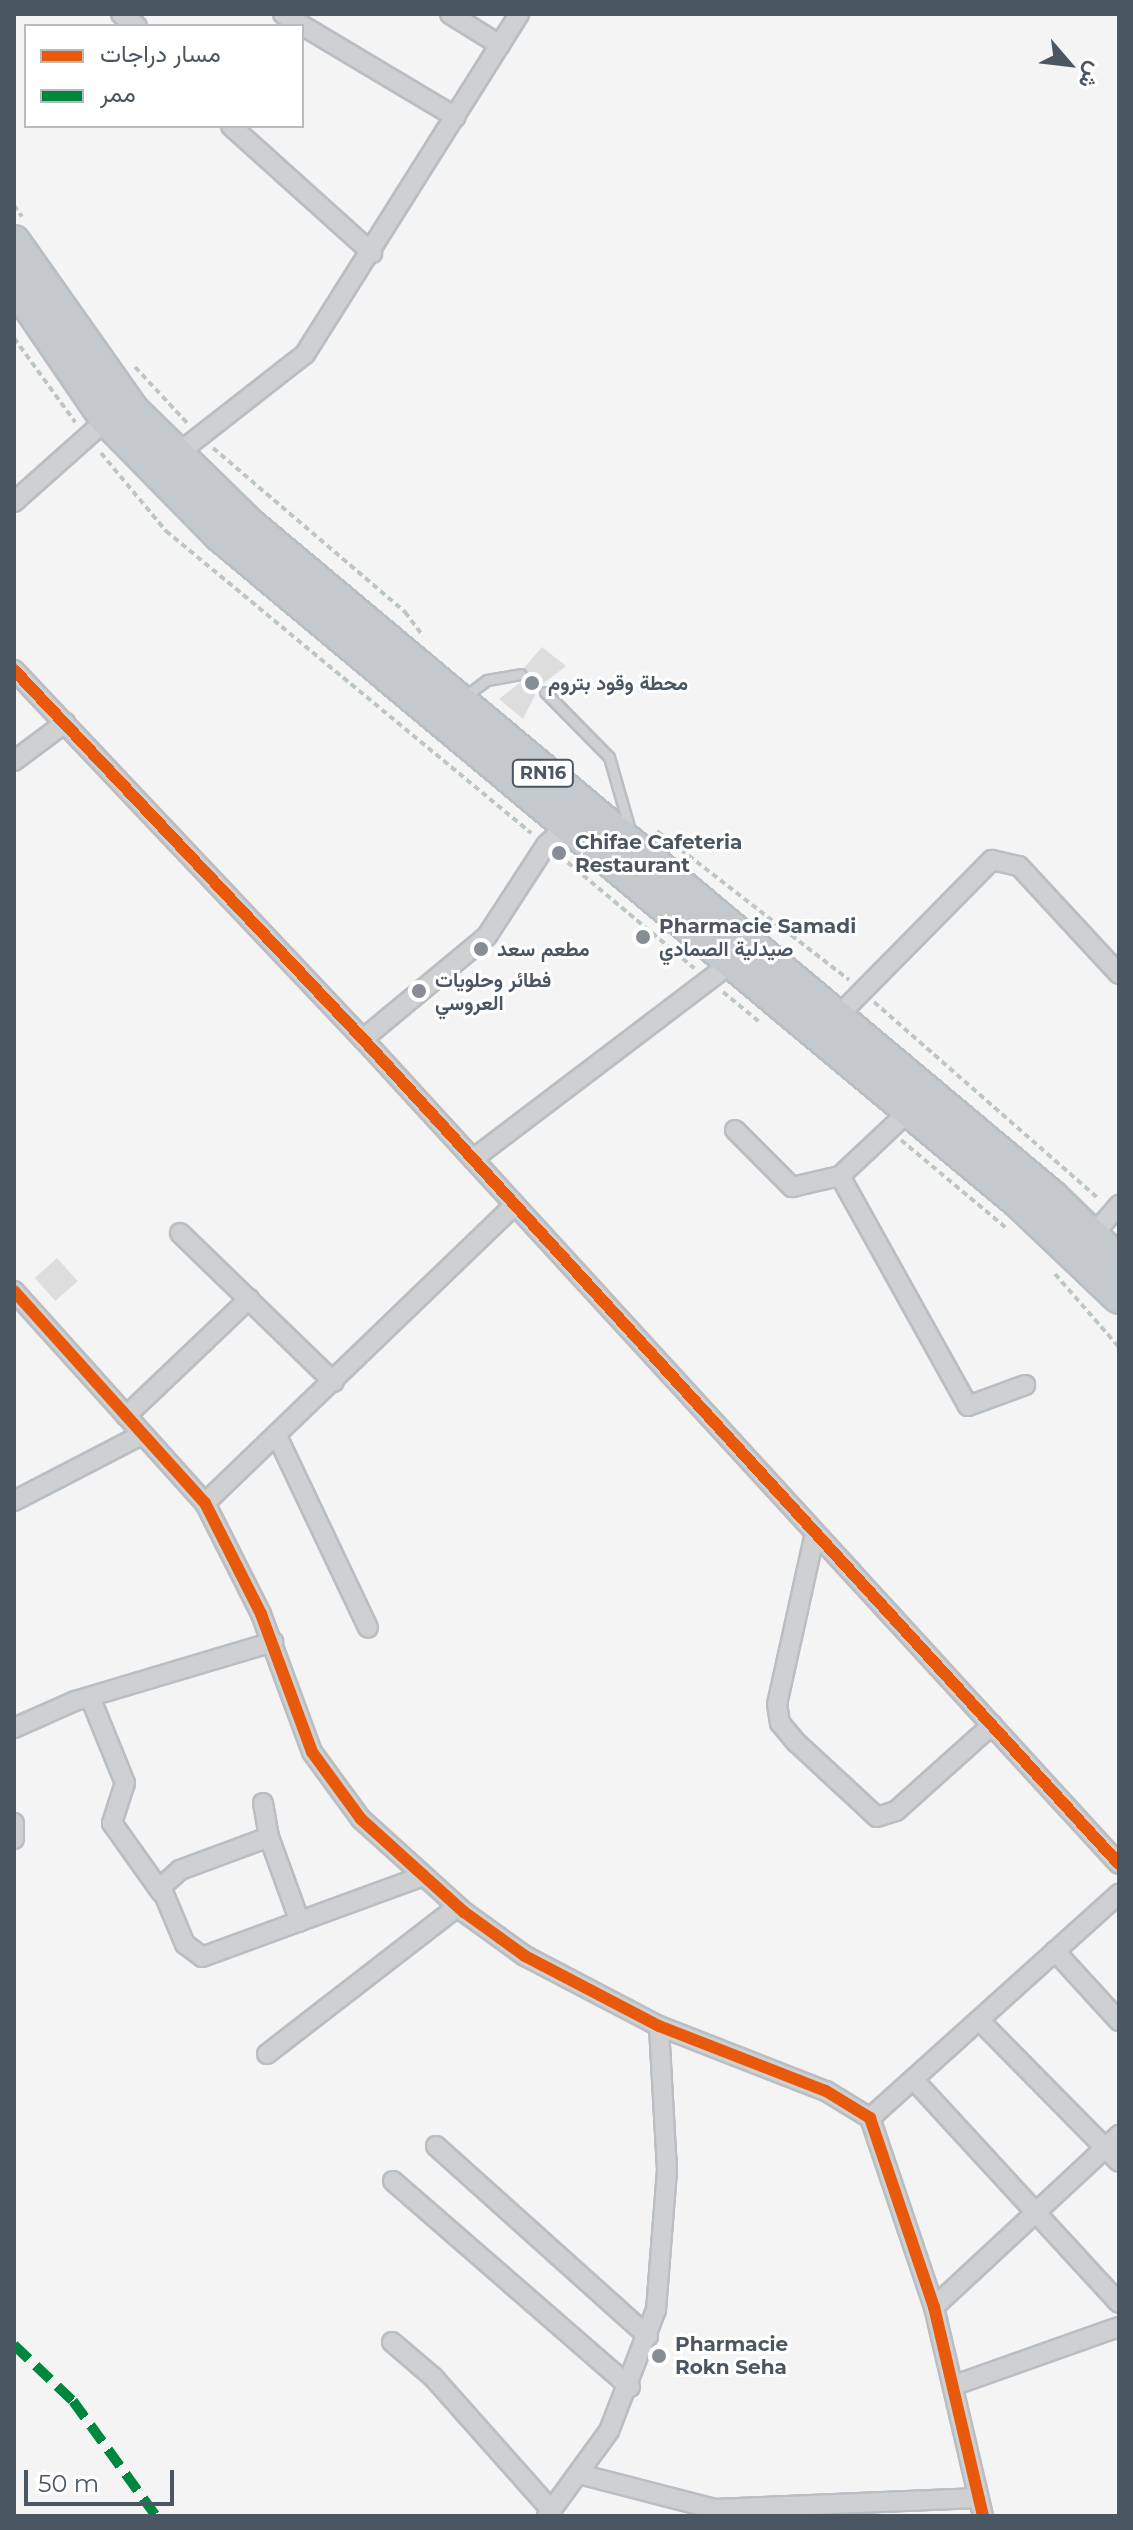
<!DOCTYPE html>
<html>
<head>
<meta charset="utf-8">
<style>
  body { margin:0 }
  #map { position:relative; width:1133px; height:2530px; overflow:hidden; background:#f4f4f4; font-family:Montserrat,Vazirmatn,sans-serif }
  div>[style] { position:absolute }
  .building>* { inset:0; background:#ddddde; transform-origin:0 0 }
  .path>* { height:4px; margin-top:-2px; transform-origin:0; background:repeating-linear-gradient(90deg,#bcc7c4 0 6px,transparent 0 10px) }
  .roads { filter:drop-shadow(2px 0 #b9bec3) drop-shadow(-2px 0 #b9bec3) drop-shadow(0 2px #b9bec3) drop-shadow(0 -2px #b9bec3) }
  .service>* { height:9px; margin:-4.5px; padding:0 4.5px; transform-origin:4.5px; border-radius:4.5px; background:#ced0d2 }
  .minor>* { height:18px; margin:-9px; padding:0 9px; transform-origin:9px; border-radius:9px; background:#ced0d2 }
  .trunk>* { height:30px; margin:-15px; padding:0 15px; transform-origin:15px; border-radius:15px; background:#c4c9cd }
  .quiet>* { height:10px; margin-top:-5px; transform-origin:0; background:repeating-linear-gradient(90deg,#00873e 0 20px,transparent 0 30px) }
  .cycleway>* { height:12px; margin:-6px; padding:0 6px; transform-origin:6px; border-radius:6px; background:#e8590c }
  .dots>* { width:22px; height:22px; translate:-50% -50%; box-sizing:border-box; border:4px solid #fff; border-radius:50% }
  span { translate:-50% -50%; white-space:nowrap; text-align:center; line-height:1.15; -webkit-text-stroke:6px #fff; paint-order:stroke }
  .shield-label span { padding:2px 6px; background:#fff; border:2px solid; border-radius:6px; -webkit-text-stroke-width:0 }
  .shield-label { font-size:18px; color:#4a5661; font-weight:700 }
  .poi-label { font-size:20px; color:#4a5661; font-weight:700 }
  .left { translate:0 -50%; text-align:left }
  .frame { position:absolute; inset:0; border:16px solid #4a5661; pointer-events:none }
  .legend { position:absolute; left:24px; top:24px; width:280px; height:104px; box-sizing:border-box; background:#fff; border:2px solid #b7bbc0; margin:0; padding:10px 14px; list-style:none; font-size:24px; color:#4a5661 }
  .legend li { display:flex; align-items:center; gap:16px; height:40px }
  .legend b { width:40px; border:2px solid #b7bbc0 }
  .north { position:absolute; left:1029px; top:24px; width:80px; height:80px; -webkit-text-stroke:6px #fff; paint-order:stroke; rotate:118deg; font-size:22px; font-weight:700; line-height:32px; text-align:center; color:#4a5661 }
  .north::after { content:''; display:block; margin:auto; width:28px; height:36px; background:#4a5661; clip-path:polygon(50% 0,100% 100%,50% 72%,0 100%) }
  .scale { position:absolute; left:24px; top:2470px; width:150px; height:36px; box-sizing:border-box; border:4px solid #4a5661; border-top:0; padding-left:10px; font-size:24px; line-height:28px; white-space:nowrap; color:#4a5661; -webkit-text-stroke:6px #fff; paint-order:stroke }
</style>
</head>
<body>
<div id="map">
  <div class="building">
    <div style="clip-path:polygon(542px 647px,566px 666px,539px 687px,523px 719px,499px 699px,525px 679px,524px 668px)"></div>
    <div style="left:57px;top:1258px;width:31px;height:30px;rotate:48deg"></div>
  </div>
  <div class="path">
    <div style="left:14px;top:205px;width:14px;rotate:56deg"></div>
    <div style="left:14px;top:338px;width:104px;rotate:54deg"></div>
    <div style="left:135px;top:367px;width:79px;rotate:47deg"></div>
    <div style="left:213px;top:448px;width:253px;rotate:40.5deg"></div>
    <div style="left:405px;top:612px;width:30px;rotate:53deg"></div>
    <div style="left:101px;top:453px;width:102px;rotate:50.2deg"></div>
    <div style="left:166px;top:531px;width:474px;rotate:39.6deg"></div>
    <div style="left:657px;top:831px;width:243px;rotate:37.8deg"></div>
    <div style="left:560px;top:856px;width:175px;rotate:39.9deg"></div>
    <div style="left:723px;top:992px;width:50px;rotate:39.4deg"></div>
    <div style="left:874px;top:1002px;width:299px;rotate:41.2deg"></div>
    <div style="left:901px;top:1140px;width:136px;rotate:39.9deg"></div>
    <div style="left:1055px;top:1274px;width:97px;rotate:48.8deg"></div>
  </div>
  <div class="roads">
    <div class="service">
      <div style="left:545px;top:692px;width:91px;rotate:45.4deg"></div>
      <div style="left:609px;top:757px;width:76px;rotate:74deg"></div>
      <div style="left:463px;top:698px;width:30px;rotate:-37deg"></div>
      <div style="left:487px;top:680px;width:34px;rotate:-10deg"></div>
    </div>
    <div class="minor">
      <div style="left:121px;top:14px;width:20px;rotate:37deg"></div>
      <div style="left:283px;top:14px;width:201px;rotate:30.8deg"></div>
      <div style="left:450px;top:14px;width:59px;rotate:31.8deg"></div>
      <div style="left:231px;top:126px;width:190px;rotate:42deg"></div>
      <div style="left:177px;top:454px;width:162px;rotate:-38deg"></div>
      <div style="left:305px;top:354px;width:402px;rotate:-57.8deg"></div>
      <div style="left:14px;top:502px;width:123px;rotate:-41.7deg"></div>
      <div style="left:14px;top:670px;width:508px;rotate:46.6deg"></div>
      <div style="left:363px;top:1039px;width:1119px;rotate:47.5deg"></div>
      <div style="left:14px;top:761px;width:64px;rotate:-36.7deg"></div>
      <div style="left:837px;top:1017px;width:221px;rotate:-45.4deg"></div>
      <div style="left:992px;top:860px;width:28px;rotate:13deg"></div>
      <div style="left:1019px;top:866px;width:147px;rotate:47.2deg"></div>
      <div style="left:363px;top:1039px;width:161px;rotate:-39.7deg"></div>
      <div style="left:487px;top:936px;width:108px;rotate:-57deg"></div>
      <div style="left:546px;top:845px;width:31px;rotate:-42deg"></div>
      <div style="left:908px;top:1112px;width:93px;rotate:136.7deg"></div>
      <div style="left:840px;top:1176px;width:263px;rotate:60.9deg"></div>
      <div style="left:968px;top:1406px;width:61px;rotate:-20.2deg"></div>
      <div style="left:735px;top:1130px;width:81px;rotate:45deg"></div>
      <div style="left:792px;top:1187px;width:49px;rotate:-12.9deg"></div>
      <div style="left:473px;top:1159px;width:323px;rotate:-37.2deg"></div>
      <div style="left:180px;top:1233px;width:214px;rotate:44.1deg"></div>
      <div style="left:1093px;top:1235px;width:40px;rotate:-49deg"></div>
      <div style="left:14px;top:1291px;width:285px;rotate:48deg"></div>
      <div style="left:205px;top:1503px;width:124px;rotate:63.2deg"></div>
      <div style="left:261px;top:1614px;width:147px;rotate:69.7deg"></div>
      <div style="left:312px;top:1752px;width:83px;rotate:53.8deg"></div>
      <div style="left:361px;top:1819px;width:139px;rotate:42.1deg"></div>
      <div style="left:464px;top:1912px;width:75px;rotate:35.8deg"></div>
      <div style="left:525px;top:1956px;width:151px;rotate:27.6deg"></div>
      <div style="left:659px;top:2026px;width:179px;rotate:21.3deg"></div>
      <div style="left:826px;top:2091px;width:52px;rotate:31.5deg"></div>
      <div style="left:870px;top:2118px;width:200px;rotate:71.3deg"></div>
      <div style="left:934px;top:2307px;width:215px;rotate:76.8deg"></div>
      <div style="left:126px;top:1416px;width:170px;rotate:-43.6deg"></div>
      <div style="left:277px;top:1436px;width:212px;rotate:64.6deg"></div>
      <div style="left:14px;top:1501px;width:145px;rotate:-27.4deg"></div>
      <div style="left:205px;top:1503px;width:429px;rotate:-43.9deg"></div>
      <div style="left:815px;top:1533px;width:175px;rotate:102.5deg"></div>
      <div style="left:777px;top:1704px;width:19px;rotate:81deg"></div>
      <div style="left:780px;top:1723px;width:26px;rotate:50deg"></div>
      <div style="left:797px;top:1743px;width:109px;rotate:42.8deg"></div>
      <div style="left:877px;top:1817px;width:20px;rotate:-18deg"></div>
      <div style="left:896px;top:1811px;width:129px;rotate:-41.9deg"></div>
      <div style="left:90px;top:1697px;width:93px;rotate:67.9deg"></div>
      <div style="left:125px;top:1783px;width:42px;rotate:108deg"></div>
      <div style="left:112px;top:1823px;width:85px;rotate:54.6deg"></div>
      <div style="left:14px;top:1728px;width:67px;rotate:-23.9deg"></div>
      <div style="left:75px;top:1701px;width:207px;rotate:-16.6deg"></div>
      <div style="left:263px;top:1803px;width:35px;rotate:80deg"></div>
      <div style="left:269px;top:1837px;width:95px;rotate:159.7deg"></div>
      <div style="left:180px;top:1870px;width:25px;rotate:138deg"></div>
      <div style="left:161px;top:1887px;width:62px;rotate:67.2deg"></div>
      <div style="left:185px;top:1944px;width:21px;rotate:37deg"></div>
      <div style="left:202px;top:1957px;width:235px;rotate:-20.1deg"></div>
      <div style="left:14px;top:1823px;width:16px;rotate:90deg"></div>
      <div style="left:269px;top:1837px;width:90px;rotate:70deg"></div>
      <div style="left:1055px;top:1951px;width:95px;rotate:47.6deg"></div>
      <div style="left:979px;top:2020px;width:199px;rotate:45.4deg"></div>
      <div style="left:267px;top:2054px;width:240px;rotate:-37.7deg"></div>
      <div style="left:913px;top:2079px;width:304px;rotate:47.4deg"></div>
      <div style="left:870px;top:2118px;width:335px;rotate:-42deg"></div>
      <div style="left:436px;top:2146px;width:285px;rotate:41.9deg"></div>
      <div style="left:393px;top:2181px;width:314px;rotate:41deg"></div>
      <div style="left:934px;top:2307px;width:253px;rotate:-42.9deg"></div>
      <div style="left:392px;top:2342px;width:54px;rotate:40.5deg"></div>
      <div style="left:433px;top:2377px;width:179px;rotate:48.4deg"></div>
      <div style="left:955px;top:2385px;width:174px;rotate:-19.5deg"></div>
      <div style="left:583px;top:2475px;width:135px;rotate:14.5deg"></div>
      <div style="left:714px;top:2509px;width:265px;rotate:-2.4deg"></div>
      <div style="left:547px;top:2516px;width:105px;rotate:-53.9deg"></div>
      <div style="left:609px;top:2431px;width:130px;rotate:-68.8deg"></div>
      <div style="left:656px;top:2310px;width:140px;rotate:-85.5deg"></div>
      <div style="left:667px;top:2170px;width:144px;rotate:-93.2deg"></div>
    </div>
    <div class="trunk">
      <div style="left:14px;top:241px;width:207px;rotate:54.8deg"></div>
      <div style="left:133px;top:410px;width:166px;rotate:44.3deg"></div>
      <div style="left:252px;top:526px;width:1045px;rotate:39.95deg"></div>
      <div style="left:1053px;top:1197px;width:92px;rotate:44.1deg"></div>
      <div style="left:14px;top:285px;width:163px;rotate:55.7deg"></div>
      <div style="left:106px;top:420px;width:163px;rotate:45.5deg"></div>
      <div style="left:220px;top:536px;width:1039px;rotate:39.85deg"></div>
      <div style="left:1018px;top:1202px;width:139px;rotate:43.5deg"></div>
    </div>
  </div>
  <div class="quiet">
    <div style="left:14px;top:2345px;width:81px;rotate:43.5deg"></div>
    <div style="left:73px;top:2401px;width:142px;rotate:54.2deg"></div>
  </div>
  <div class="cycleway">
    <div style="left:14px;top:670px;width:508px;rotate:46.6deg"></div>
    <div style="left:363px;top:1039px;width:1119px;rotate:47.5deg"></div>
    <div style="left:14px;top:1291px;width:285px;rotate:48deg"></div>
    <div style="left:205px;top:1503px;width:124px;rotate:63.2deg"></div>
    <div style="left:261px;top:1614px;width:147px;rotate:69.7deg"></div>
    <div style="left:312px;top:1752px;width:83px;rotate:53.8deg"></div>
    <div style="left:361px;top:1819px;width:139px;rotate:42.1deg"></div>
    <div style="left:464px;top:1912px;width:75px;rotate:35.8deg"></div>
    <div style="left:525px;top:1956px;width:151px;rotate:27.6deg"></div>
    <div style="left:659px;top:2026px;width:179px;rotate:21.3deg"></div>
    <div style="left:826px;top:2091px;width:52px;rotate:31.5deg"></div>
    <div style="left:870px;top:2118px;width:200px;rotate:71.3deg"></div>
    <div style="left:934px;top:2307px;width:215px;rotate:76.8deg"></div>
  </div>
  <div class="dots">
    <div style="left:532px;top:683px;background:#868d94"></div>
    <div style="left:559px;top:853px;background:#868d94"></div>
    <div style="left:643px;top:937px;background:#868d94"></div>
    <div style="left:481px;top:949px;background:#868d94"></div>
    <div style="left:419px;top:991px;background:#868d94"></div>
    <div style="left:659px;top:2356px;background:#868d94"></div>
  </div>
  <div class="shield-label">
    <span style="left:543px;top:773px">RN16</span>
  </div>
  <div class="poi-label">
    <span class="left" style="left:548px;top:683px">محطة وقود بتروم</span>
    <span class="left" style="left:575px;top:854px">Chifae Cafeteria<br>Restaurant</span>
    <span class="left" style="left:659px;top:938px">Pharmacie Samadi<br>صيدلية الصمادي</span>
    <span class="left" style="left:497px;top:949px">مطعم سعد</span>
    <span class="left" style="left:435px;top:992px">فطائر وحلويات<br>العروسي</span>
    <span class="left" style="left:675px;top:2356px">Pharmacie<br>Rokn Seha</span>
  </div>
  <div class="frame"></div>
  <ul class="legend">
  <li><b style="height:10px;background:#e8590c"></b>مسار دراجات</li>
  <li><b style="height:10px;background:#00873e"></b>ممر</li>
  </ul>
  <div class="north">ش</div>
  <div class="scale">50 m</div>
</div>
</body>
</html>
